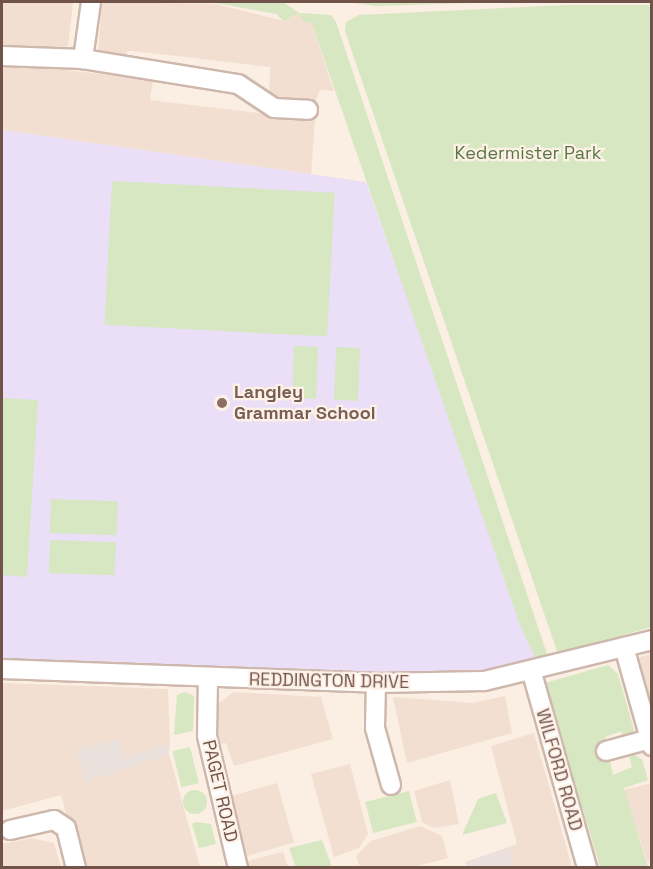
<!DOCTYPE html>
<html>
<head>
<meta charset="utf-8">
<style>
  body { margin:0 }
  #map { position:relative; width:653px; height:869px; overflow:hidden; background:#fbeee2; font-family:"Space Grotesk",sans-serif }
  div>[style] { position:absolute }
  .residential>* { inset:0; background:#f2dfd1; transform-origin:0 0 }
  .industrial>* { inset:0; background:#eae1dd }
  .education>* { inset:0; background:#ebdff7 }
  .green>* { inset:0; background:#d6e7c1; transform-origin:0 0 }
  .round { border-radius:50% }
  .roads { filter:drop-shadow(2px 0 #ceb7ac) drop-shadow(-2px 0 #ceb7ac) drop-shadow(0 2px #ceb7ac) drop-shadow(0 -2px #ceb7ac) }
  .minor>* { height:18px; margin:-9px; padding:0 9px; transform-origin:9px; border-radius:9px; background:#fff }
  .dots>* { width:16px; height:16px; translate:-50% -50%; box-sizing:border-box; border:3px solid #fef2e8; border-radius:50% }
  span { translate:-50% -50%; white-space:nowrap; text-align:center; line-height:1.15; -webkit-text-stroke:4.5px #fef2e8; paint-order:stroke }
  .park-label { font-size:18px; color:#597742 }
  .education-label { font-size:18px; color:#785e54; font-weight:700 }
  .left { translate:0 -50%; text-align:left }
  .street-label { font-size:18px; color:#71534a }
  .frame { position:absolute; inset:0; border:3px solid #71534a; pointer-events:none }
</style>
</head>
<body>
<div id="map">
  <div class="residential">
    <div style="clip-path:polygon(2px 2px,73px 2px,68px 46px,51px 50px,2px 45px)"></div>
    <div style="clip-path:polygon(102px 2px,215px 4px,284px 21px,299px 13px,311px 21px,334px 91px,320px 90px,313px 107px,269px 101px,270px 67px,133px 51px,127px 51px,126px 62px,98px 53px)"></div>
    <div style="clip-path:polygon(2px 63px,153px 80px,150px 100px,315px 120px,311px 174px,2px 130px)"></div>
    <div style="clip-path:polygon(651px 654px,651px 731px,636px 658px)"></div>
    <div style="clip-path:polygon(2px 683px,168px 689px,170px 744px,125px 758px,77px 750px,85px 782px,169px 754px,200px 867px,81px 867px,61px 795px,2px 811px)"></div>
    <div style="clip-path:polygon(234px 692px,321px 697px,333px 739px,234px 766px,226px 743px,214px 745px,213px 707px)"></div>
    <div style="clip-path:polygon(505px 696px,512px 733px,407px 763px,393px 697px,473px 703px)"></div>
    <div style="clip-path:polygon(534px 733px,572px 867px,514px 867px,509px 847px,517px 844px,491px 746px)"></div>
    <div style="clip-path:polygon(350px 764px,368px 834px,359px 848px,334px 857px,311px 774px)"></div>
    <div style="clip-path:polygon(450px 780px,459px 824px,434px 828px,422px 822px,414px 791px)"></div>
    <div style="left:277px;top:783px;width:62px;height:53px;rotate:74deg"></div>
    <div style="clip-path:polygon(651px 783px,652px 853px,648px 864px,624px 790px)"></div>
    <div style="clip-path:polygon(420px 826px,442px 836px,448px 858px,413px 867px,360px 867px,356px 856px,371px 841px)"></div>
    <div style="clip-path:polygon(32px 838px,54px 843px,61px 867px,2px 867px,2px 844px)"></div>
    <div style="clip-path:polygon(283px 852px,288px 867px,244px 867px,243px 862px)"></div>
  </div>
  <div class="industrial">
    <div style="clip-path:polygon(119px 740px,125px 757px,170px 744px,169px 754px,85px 782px,76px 749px)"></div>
    <div style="clip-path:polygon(509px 847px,514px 867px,467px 867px,465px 862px)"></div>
  </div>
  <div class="education">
    <div style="clip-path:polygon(2px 130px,366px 182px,536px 659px,479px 674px,448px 675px,2px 659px)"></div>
  </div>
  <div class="green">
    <div style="clip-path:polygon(168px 2px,283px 2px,299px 13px,331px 15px,336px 22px,548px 657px,536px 659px,520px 625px,311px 21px,304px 23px,299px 13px,284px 21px,276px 14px,210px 2px)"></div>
    <div style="clip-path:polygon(347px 2px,500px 2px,377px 6px)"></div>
    <div style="clip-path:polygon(567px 5px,651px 5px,651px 627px,558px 654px,345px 31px,346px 22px,359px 15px)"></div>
    <div style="left:112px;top:181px;width:223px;height:144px;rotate:3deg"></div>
    <div style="left:294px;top:346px;width:24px;height:52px;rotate:2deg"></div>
    <div style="left:336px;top:347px;width:24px;height:53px;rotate:2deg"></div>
    <div style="clip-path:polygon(2px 398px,38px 400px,27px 577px,2px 575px)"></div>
    <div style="left:51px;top:499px;width:67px;height:34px;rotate:2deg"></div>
    <div style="left:50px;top:540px;width:66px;height:33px;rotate:2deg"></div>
    <div style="clip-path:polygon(608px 665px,618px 674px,634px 730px,624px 743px,621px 731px,605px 737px,613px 775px,632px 767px,628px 752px,642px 759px,648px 780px,624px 788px,648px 867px,600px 867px,583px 810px,572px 811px,538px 698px,545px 683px)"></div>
    <div style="clip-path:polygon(185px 692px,194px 696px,193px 731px,174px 735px,177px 695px)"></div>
    <div style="left:190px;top:747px;width:37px;height:18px;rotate:76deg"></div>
    <div class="round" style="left:183px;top:790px;width:24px;height:24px"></div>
    <div style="left:409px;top:791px;width:32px;height:45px;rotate:76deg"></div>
    <div style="clip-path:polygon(496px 793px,507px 823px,462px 835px,478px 799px)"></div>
    <div style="clip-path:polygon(197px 822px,211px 824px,216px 844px,199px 848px,192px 824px)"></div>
    <div style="clip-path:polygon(322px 840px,332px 867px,296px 867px,289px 848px)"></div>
  </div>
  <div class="roads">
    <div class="minor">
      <div style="left:91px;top:2px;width:58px;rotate:98deg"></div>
      <div style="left:83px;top:59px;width:157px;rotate:9.2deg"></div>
      <div style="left:238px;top:84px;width:43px;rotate:33.7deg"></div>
      <div style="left:274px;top:108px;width:34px;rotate:3deg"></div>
      <div style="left:2px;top:56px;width:81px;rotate:2.1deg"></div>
      <div style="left:624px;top:647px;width:103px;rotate:74.2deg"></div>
      <div style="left:2px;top:669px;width:374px;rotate:2.1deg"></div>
      <div style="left:376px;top:683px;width:108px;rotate:-1.1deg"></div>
      <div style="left:484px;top:681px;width:173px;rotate:-13.7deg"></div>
      <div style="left:532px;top:673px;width:203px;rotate:74.2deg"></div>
      <div style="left:208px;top:679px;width:57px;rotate:91deg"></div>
      <div style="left:207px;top:736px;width:136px;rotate:76.8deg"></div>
      <div style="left:376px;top:683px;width:45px;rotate:91.3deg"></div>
      <div style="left:375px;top:728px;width:59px;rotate:74.3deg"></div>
      <div style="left:606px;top:751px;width:46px;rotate:-15.3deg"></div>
      <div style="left:10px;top:830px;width:45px;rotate:-12.8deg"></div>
      <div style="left:54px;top:820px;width:14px;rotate:34deg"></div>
      <div style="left:66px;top:828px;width:41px;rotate:76deg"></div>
    </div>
  </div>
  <div class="dots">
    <div style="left:222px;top:403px;background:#8d6e63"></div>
  </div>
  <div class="park-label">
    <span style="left:528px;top:153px">Kedermister Park</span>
  </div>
  <div class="education-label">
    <span class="left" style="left:234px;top:403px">Langley<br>Grammar School</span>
  </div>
  <div class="street-label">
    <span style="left:329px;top:681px;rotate:1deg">REDDINGTON DRIVE</span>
    <span style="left:559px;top:770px;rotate:74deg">WILFORD ROAD</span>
    <span style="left:220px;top:791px;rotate:77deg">PAGET ROAD</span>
  </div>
  <div class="frame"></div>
</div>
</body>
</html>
